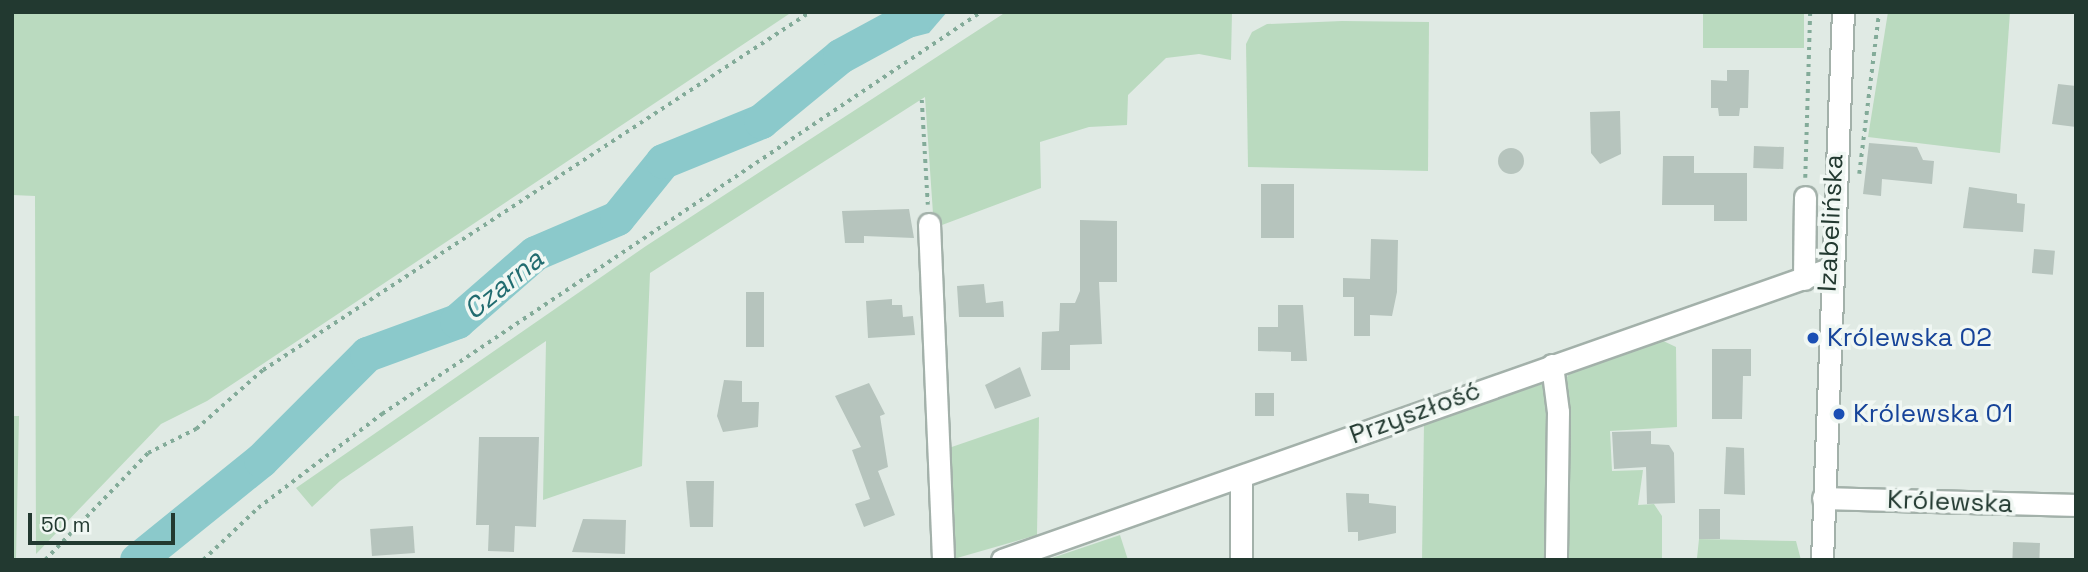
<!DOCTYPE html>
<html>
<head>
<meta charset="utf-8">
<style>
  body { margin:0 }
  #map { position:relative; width:2088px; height:572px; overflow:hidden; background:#e0eae4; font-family:"Space Grotesk",sans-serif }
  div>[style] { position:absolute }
  .green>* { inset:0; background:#badabf; transform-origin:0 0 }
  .water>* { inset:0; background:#8bc9cb }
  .river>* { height:35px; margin:-17.5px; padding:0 17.5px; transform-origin:17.5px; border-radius:17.5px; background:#8bc9cb }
  .building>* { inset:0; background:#b6c4bd; transform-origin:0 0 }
  .round { border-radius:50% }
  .path>* { height:3.5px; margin-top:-1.75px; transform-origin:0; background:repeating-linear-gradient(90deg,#83ab99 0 3.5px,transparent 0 8.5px) }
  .roads { filter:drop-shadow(2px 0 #a3b1aa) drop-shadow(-2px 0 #a3b1aa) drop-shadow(0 2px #a3b1aa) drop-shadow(0 -2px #a3b1aa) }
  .minor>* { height:21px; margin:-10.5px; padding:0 10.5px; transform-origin:10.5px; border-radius:10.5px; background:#fff }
  .dots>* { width:19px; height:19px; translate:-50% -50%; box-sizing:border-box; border:4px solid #f0f7f3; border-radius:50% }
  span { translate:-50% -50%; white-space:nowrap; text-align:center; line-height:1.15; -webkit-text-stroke:7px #f0f7f3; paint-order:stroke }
  .street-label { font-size:26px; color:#223930 }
  .transit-label { font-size:26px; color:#164399 }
  .left { translate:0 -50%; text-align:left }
  .water-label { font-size:28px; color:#216c70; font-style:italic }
  .frame { position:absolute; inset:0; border:14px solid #223930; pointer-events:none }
  .scale { position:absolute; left:28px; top:513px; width:147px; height:32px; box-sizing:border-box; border:4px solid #223930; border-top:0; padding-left:9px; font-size:21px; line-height:24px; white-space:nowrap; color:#223930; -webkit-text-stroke:5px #f0f7f3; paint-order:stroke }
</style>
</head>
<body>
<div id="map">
  <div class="green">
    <div style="clip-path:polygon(12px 12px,792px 12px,207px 401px,161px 424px,36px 554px,35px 196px,12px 195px)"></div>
    <div style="clip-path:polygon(1006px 12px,1232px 12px,1231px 60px,1199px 54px,1166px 58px,1128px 95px,1127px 125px,1089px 127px,1040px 142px,1041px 188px,934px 228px,925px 97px,650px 273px,642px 466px,543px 500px,546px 341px,340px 481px,312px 507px,296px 488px,646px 246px)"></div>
    <div style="left:1703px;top:12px;width:101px;height:36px"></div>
    <div style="clip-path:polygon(1888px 12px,2010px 12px,2000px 153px,1868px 137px)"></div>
    <div style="clip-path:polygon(1342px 21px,1429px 22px,1428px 171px,1248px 167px,1246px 44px,1252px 32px,1267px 24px)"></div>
    <div style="clip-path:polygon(1657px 338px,1676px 347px,1677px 427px,1610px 431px,1612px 471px,1643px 470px,1638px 505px,1654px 504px,1662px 516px,1662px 560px,1563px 560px,1564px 382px,1572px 369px)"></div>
    <div style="clip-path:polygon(1542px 384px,1548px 390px,1548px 560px,1422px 560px,1424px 423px)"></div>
    <div style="clip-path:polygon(12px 416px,19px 416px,16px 560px,12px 560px)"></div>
    <div style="clip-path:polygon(1039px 417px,1037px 535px,950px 560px,943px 450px)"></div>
    <div style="clip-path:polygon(1120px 535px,1128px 560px,1046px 560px)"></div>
    <div style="clip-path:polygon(1699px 539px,1796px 541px,1801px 560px,1674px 560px,1697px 558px)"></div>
  </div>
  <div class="water">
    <div style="clip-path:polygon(897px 12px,947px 12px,929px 33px,840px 56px)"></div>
  </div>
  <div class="river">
    <div style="left:137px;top:560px;width:159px;rotate:-38.9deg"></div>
    <div style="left:261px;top:460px;width:150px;rotate:-45deg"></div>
    <div style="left:367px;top:354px;width:96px;rotate:-20.1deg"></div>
    <div style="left:457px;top:321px;width:103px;rotate:-41.1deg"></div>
    <div style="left:535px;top:253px;width:89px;rotate:-23.1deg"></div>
    <div style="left:617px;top:218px;width:73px;rotate:-51.1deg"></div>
    <div style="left:663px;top:161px;width:106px;rotate:-22.2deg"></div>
    <div style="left:761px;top:121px;width:102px;rotate:-39.4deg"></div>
    <div style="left:840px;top:56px;width:92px;rotate:-28.5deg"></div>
  </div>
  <div class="building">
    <div style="clip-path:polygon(1727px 70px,1749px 70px,1748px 108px,1740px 108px,1739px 116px,1719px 116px,1718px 108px,1711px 108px,1711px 80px,1727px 81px)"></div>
    <div style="clip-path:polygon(2058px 84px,2076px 86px,2076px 127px,2052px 124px)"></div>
    <div style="clip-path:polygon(1620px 111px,1621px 154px,1600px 164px,1591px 153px,1590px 112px)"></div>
    <div style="clip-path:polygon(1869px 143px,1917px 147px,1923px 160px,1934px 161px,1932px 184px,1882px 179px,1881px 196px,1863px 194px)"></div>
    <div style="left:1754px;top:146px;width:30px;height:22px;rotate:2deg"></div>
    <div class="round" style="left:1498px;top:148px;width:26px;height:26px"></div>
    <div style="clip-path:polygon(1663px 156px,1694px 156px,1694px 173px,1747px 173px,1747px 221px,1714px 221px,1714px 205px,1662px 205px)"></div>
    <div style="left:1261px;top:184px;width:33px;height:54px"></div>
    <div style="clip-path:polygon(1969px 187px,2017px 194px,2017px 203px,2025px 204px,2023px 232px,1963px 228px)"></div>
    <div style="clip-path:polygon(909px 209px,914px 238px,864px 236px,864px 243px,845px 243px,842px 211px)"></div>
    <div style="clip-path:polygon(1080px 220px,1117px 221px,1117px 282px,1099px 282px,1102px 344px,1070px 345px,1070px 370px,1041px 370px,1042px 332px,1059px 331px,1060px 303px,1075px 303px,1080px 291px)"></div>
    <div style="clip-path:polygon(1371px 239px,1398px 240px,1397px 292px,1392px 316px,1370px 315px,1370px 336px,1354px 336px,1354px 297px,1343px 297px,1343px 278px,1370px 279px)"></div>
    <div style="left:2034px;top:249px;width:21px;height:24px;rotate:5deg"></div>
    <div style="clip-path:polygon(984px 284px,986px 303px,1003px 301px,1004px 317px,959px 317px,957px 286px)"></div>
    <div style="left:746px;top:292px;width:18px;height:55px"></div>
    <div style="clip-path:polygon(892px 299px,892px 305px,902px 305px,903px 317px,913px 316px,915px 335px,868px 338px,866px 301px)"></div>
    <div style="clip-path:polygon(1278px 305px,1303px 305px,1307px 361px,1291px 361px,1291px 352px,1258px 351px,1258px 327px,1278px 327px)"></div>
    <div style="clip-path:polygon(1712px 349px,1751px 349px,1751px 376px,1743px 376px,1742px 419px,1712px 419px)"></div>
    <div style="clip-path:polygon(1020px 367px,1031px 396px,995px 409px,985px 385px)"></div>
    <div style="clip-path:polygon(724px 380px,742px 381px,742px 402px,759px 402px,758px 427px,723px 432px,717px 416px)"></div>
    <div style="clip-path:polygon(869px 383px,885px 414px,880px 416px,888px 467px,878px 471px,895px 515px,864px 527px,855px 504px,870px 499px,852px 450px,861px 447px,835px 396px)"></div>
    <div style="left:1255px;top:393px;width:19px;height:23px"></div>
    <div style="clip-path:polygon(1651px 431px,1651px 444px,1669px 445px,1674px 453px,1675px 503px,1647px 504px,1646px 467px,1614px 469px,1612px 432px)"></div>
    <div style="clip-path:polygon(479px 437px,539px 437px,536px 527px,515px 526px,514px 552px,488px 551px,489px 525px,476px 525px)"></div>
    <div style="clip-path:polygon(1726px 447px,1744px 448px,1745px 495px,1724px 494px)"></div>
    <div style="clip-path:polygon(686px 481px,714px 481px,713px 527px,690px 527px)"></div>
    <div style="clip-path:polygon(1346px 493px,1369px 494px,1369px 503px,1396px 506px,1396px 533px,1358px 541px,1358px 532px,1348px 532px)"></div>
    <div style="left:1699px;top:509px;width:21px;height:30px"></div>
    <div style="clip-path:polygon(583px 519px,626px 520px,625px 554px,572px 552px)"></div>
    <div style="left:413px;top:526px;width:27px;height:43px;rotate:86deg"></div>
    <div style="left:2013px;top:542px;width:27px;height:18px;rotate:2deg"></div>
  </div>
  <div class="path">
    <div style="left:922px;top:100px;width:105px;rotate:86.7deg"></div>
    <div style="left:1859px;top:174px;width:163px;rotate:-83deg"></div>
    <div style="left:1805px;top:178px;width:166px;rotate:-88.3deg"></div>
    <div style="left:45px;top:560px;width:149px;rotate:-46.1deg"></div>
    <div style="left:148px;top:453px;width:54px;rotate:-26.6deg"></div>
    <div style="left:196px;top:429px;width:89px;rotate:-41.4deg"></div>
    <div style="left:263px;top:370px;width:654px;rotate:-33.2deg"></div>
    <div style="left:203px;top:560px;width:76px;rotate:-43.4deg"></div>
    <div style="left:258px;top:508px;width:156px;rotate:-37.2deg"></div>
    <div style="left:382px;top:414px;width:721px;rotate:-33.87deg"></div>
  </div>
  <div class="roads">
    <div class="minor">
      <div style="left:929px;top:224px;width:336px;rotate:87.6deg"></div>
      <div style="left:1804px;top:279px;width:82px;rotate:-89.3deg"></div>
      <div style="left:1552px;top:365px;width:47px;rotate:82.7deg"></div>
      <div style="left:1558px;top:412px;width:148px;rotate:90.8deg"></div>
      <div style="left:1823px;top:498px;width:253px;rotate:1.6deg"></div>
      <div style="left:1002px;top:560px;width:877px;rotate:-19.39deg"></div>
      <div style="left:1241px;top:560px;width:83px;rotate:-90deg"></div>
      <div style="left:1822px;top:560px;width:548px;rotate:-87.81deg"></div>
    </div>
  </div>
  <div class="dots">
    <div style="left:1813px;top:338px;background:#1a4fb4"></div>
    <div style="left:1839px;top:414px;background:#1a4fb4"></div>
  </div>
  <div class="street-label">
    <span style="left:1831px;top:223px;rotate:-87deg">Izabelińska</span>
    <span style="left:1415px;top:413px;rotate:-20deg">Przyszłość</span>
    <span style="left:1950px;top:502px;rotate:2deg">Królewska</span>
  </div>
  <div class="transit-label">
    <span class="left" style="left:1827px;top:338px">Królewska 02</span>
    <span class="left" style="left:1853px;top:414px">Królewska 01</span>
  </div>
  <div class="water-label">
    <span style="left:503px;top:284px;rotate:-39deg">Czarna</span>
  </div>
  <div class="frame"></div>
  <div class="scale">50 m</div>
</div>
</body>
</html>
